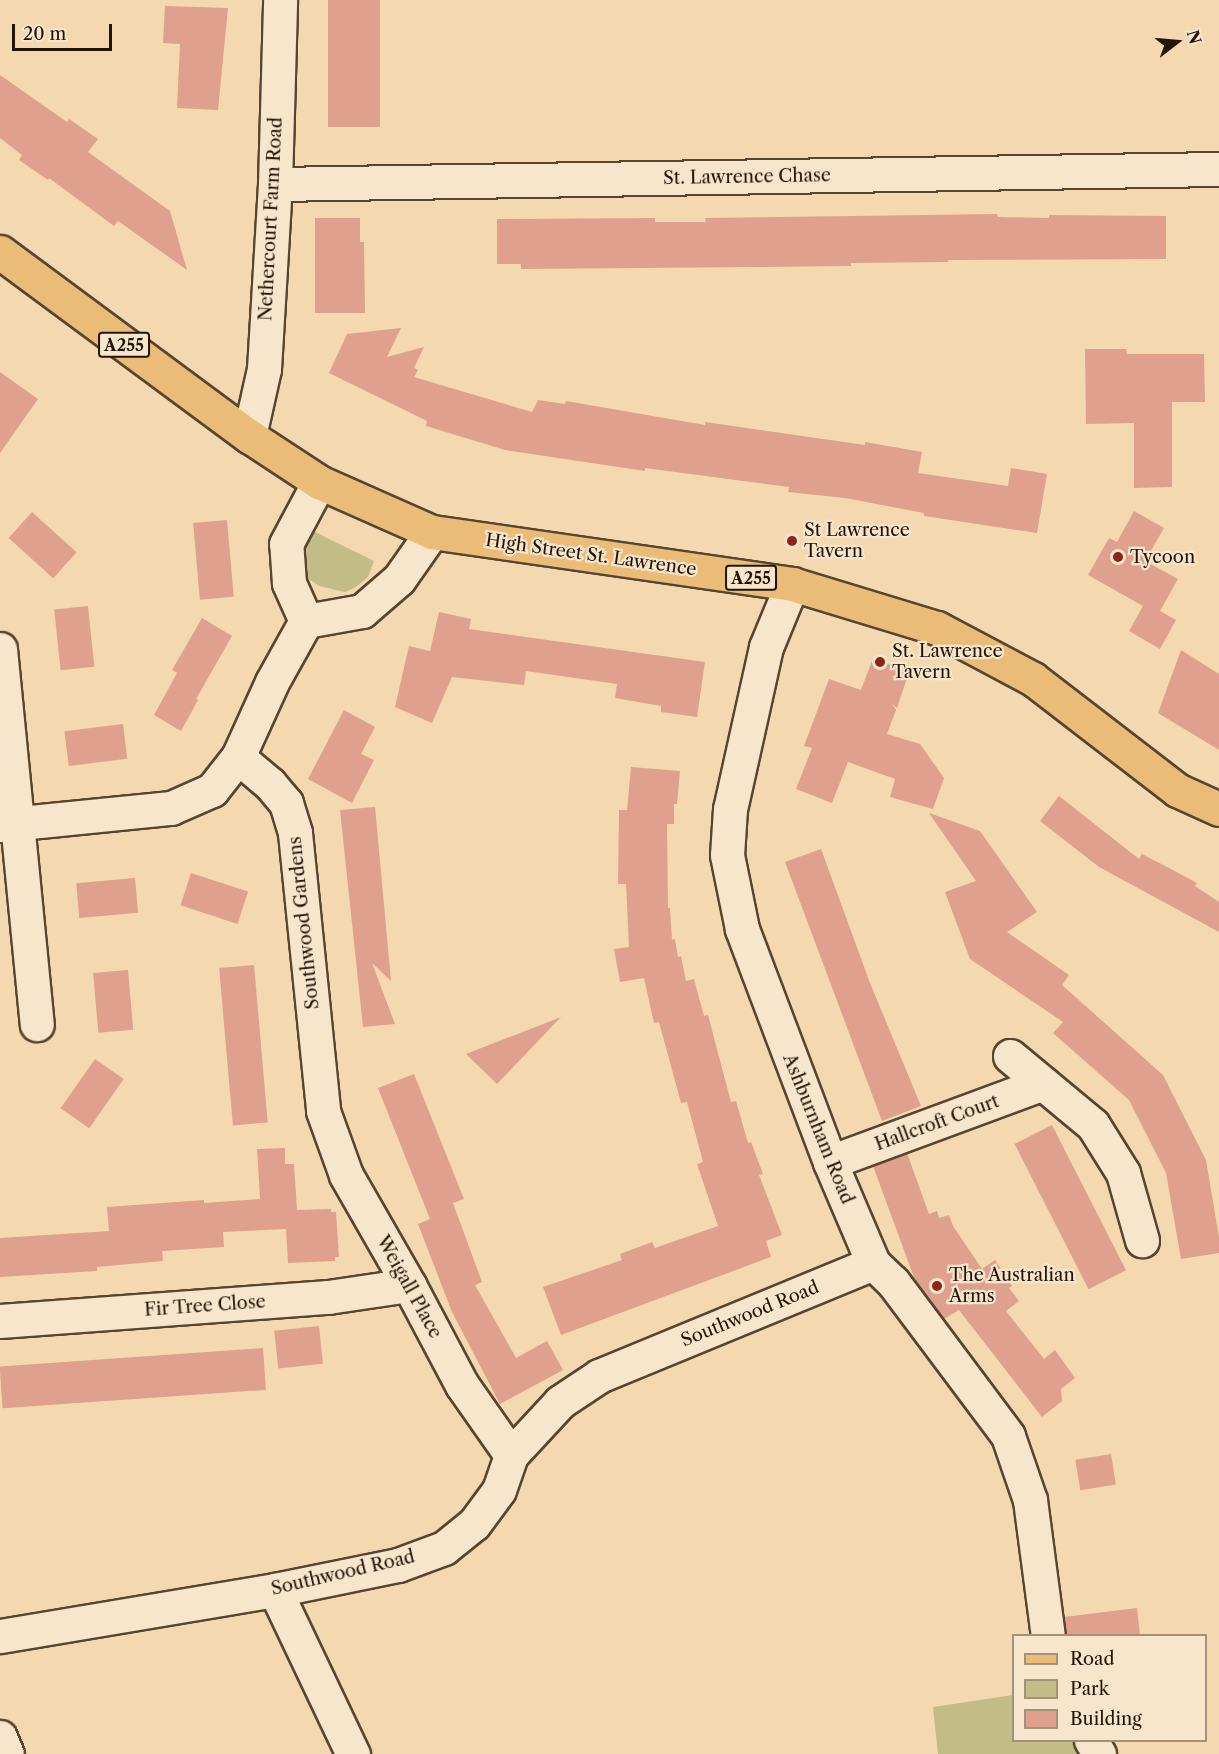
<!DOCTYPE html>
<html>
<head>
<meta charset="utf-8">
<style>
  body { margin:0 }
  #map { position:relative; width:1219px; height:1754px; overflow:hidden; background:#f3d8b0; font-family:"Libre Caslon Text",serif }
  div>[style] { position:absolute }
  .green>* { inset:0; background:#c3bc86 }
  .building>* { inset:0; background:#dfa18d; transform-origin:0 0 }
  .roads { filter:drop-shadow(2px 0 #574531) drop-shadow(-2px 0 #574531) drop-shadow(0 2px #574531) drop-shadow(0 -2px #574531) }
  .minor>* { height:33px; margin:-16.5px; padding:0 16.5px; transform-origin:16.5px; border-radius:16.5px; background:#f7e6cc }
  .major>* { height:33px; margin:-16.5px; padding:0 16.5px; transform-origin:16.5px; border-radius:16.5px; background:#eabc78 }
  .dots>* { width:16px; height:16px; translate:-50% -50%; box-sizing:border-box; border:3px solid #f7e6cc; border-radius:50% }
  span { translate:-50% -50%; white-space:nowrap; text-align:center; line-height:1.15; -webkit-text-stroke:4.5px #f7e6cc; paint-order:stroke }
  .shield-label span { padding:2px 4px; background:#f7e6cc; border:2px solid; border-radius:4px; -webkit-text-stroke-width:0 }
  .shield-label { font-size:16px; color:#231407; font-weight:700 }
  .street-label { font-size:18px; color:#231407 }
  .poi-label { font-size:18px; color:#231407 }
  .left { translate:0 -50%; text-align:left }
  .legend { position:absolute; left:1012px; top:1634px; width:195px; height:108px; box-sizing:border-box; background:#f7e6cc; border:2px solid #a2927d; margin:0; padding:8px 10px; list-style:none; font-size:18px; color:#231407 }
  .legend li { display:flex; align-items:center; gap:12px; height:30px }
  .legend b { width:30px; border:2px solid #a2927d }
  .north { position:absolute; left:1147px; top:12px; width:60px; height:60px; -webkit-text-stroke:4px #f7e6cc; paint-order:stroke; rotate:74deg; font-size:16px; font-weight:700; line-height:24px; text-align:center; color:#231407 }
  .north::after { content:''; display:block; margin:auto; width:21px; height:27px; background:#231407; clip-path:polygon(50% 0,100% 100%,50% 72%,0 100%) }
  .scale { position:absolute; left:12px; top:24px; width:100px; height:27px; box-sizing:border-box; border:3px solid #231407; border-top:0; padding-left:8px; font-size:18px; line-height:21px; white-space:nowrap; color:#231407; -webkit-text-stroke:4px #f7e6cc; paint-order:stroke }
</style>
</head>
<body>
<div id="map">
  <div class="green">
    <div style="clip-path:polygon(313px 531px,374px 561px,368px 577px,356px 587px,345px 592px,319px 586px,306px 577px,300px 562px,302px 545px)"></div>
    <div style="clip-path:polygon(1013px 1695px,1014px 1740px,1080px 1741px,1087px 1754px,938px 1754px,933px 1707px)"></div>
  </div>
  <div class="building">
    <div style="left:328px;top:0;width:52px;height:127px"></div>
    <div style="clip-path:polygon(165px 6px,228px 8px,218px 110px,177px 108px,180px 44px,163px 43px)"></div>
    <div style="clip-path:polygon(0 75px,67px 122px,69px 119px,98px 139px,88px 152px,170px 211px,187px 270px,118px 221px,114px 226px,49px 178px,48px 180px,19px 160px,22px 155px,0 138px)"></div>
    <div style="clip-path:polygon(997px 214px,998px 217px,1049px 218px,1049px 215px,1166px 216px,1166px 259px,948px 260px,948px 262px,851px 263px,851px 266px,754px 267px,521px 269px,521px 264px,497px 264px,497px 219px,655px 218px,655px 222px,706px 222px,705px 218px)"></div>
    <div style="clip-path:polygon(315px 218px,360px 218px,360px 242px,364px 242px,365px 313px,315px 313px)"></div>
    <div style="clip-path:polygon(401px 328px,387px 357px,424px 347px,414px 368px,418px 370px,414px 377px,532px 412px,538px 400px,565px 404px,566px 401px,705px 425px,705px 422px,865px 445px,865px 442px,922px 452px,918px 473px,1008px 486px,1011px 468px,1047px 474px,1037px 533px,924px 516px,924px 513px,845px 498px,788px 492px,789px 487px,645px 468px,645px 471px,505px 450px,426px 426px,427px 421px,329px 373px,347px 334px)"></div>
    <div style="clip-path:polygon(1085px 349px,1126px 349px,1127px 354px,1204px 354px,1205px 402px,1172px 402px,1172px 487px,1134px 488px,1134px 423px,1086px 424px)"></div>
    <div style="clip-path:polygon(0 372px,38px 399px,0 453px)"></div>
    <div style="clip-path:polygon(1134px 511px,1164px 528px,1145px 561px,1178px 579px,1160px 611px,1176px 620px,1160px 649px,1129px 631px,1143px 606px,1088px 575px,1109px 538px,1117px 542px)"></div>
    <div style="left:32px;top:512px;width:60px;height:35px;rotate:42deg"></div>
    <div style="left:227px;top:520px;width:77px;height:34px;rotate:85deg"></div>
    <div style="left:88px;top:606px;width:61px;height:34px;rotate:84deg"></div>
    <div style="clip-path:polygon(439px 612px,471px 619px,469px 629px,705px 662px,697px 717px,661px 712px,661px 706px,615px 698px,617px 684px,526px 671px,524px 685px,452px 677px,432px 723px,395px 707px,409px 646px,430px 651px)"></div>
    <div style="clip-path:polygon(202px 618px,232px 636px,196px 699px,198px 700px,181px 731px,154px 715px,177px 673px,172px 670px)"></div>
    <div style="clip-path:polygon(1181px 650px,1219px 674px,1219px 750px,1158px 713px)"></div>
    <div style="clip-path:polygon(873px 658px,909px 672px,897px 708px,892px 704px,896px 710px,887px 734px,920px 744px,944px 778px,933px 809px,890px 797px,895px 779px,848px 762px,832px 803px,796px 789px,812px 748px,804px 746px,829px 679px,861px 690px)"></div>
    <div style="clip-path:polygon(344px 710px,375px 727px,361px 754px,374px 760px,352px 803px,308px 779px)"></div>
    <div style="left:123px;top:724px;width:35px;height:59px;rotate:83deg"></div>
    <div style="clip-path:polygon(631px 767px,680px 771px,677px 804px,674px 804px,674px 824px,667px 824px,668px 908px,670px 908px,672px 940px,675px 939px,678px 957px,681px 956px,686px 981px,694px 979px,704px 1016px,708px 1015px,731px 1102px,736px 1101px,748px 1143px,751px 1142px,763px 1174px,759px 1175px,782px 1235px,766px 1241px,771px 1257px,561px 1335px,543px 1287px,622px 1260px,620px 1254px,652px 1242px,655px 1248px,718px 1226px,697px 1164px,703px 1162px,687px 1102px,681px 1103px,659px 1022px,654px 1023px,644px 978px,620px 982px,614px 949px,629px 947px,626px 884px,618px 884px,619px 810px,627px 810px)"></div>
    <div style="clip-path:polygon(1059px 796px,1139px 859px,1142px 854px,1169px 868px,1197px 883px,1195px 886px,1219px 902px,1219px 932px,1099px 867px,1040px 821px)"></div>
    <div style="clip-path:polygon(375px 807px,391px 981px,372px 963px,395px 1024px,363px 1027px,340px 810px)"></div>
    <div style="clip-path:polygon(929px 813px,980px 831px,1037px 912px,1007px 932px,1069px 975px,1062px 985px,1163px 1075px,1206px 1160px,1219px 1237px,1219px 1253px,1181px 1259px,1166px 1173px,1129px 1100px,1053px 1033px,1063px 1022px,970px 959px,945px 892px,976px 881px)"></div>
    <div style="clip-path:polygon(821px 849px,870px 983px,921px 1106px,882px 1121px,785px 862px)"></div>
    <div style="left:191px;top:873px;width:60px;height:34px;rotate:18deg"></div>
    <div style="left:135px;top:878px;width:35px;height:59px;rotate:85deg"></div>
    <div style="left:254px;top:965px;width:158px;height:35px;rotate:85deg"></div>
    <div style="left:128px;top:970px;width:60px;height:35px;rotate:85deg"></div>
    <div style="clip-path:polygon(561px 1017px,497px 1084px,466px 1054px)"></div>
    <div style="left:95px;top:1059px;width:35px;height:60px;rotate:35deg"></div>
    <div style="clip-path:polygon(414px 1074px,464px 1199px,453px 1203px,482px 1282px,475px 1285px,516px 1358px,547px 1341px,563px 1370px,500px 1404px,452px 1312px,418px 1224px,430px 1219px,378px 1088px)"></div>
    <div style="left:1052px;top:1125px;width:163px;height:42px;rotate:63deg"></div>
    <div style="clip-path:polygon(285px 1148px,285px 1164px,294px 1164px,297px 1210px,331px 1209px,331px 1212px,336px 1212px,339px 1257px,335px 1257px,335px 1261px,288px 1263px,286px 1229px,223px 1232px,224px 1247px,162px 1251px,163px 1261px,97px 1267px,97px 1271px,0 1277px,0 1238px,109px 1231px,107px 1207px,204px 1200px,204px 1203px,260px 1199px,257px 1149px)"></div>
    <div style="clip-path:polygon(907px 1153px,929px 1214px,937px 1211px,939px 1218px,949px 1215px,953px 1226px,982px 1269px,995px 1260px,1012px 1286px,1009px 1288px,1019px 1301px,1006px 1311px,1044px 1359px,1055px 1350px,1075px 1378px,1061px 1389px,1062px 1401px,1042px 1417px,959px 1310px,944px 1319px,915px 1280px,873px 1166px)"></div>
    <div style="left:319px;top:1326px;width:38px;height:45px;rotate:84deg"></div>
    <div style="left:263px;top:1348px;width:42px;height:264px;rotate:86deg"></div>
    <div style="left:1111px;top:1454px;width:31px;height:36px;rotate:81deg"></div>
    <div style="clip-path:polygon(1137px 1608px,1140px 1635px,1066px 1635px,1064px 1617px)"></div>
  </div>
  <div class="roads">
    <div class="minor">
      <div style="left:275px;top:184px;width:944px;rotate:-0.91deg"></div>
      <div style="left:249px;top:436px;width:69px;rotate:-77.4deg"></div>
      <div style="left:264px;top:369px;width:185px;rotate:-86.6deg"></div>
      <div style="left:275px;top:184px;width:184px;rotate:-88.4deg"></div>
      <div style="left:792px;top:584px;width:68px;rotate:112.4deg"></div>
      <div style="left:766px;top:647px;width:166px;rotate:102.5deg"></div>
      <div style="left:730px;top:809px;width:46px;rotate:93.7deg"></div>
      <div style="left:727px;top:855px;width:76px;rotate:78.5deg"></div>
      <div style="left:742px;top:929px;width:249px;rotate:69.3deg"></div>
      <div style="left:830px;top:1162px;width:110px;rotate:66.9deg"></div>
      <div style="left:873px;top:1263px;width:28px;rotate:44deg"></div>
      <div style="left:893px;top:1282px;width:192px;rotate:53.2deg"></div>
      <div style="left:1008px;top:1436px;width:68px;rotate:71deg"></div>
      <div style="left:1030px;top:1500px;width:137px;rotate:82.5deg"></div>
      <div style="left:306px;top:621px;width:57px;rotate:-10.1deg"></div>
      <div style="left:362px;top:611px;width:49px;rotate:-40.9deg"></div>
      <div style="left:399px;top:579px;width:57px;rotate:-54.9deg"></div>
      <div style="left:306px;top:621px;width:42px;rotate:-114.1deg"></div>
      <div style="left:289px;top:583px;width:39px;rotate:-94deg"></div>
      <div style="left:286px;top:544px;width:70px;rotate:-62deg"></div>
      <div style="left:0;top:649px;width:377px;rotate:84.4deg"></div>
      <div style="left:238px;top:757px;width:42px;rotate:40.2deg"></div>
      <div style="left:270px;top:784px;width:25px;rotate:50deg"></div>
      <div style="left:286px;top:803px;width:31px;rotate:73deg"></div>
      <div style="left:295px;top:833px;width:279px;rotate:84.2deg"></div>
      <div style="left:323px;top:1111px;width:68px;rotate:70.2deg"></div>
      <div style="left:346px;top:1175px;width:127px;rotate:60.2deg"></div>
      <div style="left:409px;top:1285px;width:113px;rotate:62.1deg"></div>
      <div style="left:462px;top:1385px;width:85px;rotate:55deg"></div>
      <div style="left:0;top:825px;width:172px;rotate:-5.7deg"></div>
      <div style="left:171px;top:808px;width:45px;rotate:-23.7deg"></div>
      <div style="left:212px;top:790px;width:42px;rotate:-51.8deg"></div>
      <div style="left:238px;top:757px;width:82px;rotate:-65.6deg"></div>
      <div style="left:272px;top:682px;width:70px;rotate:-60.9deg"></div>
      <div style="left:1010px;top:1056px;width:108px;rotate:39.7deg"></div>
      <div style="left:1093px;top:1125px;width:57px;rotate:58deg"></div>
      <div style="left:1123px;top:1173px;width:70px;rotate:74.2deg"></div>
      <div style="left:830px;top:1162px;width:227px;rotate:-20.3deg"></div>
      <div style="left:0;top:1321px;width:329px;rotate:-4.2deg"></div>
      <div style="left:328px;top:1297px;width:82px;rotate:-8.4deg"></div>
      <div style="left:275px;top:1590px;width:182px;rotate:64.6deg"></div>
      <div style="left:0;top:1636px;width:279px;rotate:-9.5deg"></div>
      <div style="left:275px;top:1590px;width:126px;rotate:-11.5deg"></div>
      <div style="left:398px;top:1565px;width:49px;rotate:-20.3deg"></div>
      <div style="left:444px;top:1548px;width:38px;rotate:-39deg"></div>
      <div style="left:474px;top:1524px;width:42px;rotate:-53.7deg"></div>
      <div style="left:499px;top:1490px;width:37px;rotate:-71deg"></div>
      <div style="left:511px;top:1455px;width:72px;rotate:-47.2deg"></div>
      <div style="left:560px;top:1402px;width:47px;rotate:-33.7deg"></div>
      <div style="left:599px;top:1376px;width:296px;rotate:-22.4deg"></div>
      <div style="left:0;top:1737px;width:18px;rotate:68deg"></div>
      <div style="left:1091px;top:1740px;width:16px;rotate:60deg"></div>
    </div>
    <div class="major">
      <div style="left:0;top:252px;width:310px;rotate:36.5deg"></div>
      <div style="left:249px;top:436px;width:84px;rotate:33.3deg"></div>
      <div style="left:319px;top:482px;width:124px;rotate:23.9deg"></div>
      <div style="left:432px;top:532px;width:364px;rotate:8.2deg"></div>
      <div style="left:792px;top:584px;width:152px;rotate:16.9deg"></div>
      <div style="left:937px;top:628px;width:109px;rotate:28deg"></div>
      <div style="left:1033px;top:679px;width:182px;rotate:37.6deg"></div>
      <div style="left:1177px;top:790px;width:46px;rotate:24.3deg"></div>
    </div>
  </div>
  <div class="dots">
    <div style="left:792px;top:541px;background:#8f2418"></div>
    <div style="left:1118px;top:557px;background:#8f2418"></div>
    <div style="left:880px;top:662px;background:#8f2418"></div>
    <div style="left:937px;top:1286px;background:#8f2418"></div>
  </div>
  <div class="shield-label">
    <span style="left:124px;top:345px">A255</span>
    <span style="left:751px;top:578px">A255</span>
  </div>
  <div class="street-label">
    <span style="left:747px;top:177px;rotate:-1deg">St. Lawrence Chase</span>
    <span style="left:271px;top:219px;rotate:-87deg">Nethercourt Farm Road</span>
    <span style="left:591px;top:555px;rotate:8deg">High Street St. Lawrence</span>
    <span style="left:304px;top:923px;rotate:-96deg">Southwood Gardens</span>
    <span style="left:937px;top:1123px;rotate:-20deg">Hallcroft Court</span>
    <span style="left:818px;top:1129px;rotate:68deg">Ashburnham Road</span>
    <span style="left:409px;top:1287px;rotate:61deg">Weigall Place</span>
    <span style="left:205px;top:1306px;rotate:-4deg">Fir Tree Close</span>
    <span style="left:750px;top:1314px;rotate:-22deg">Southwood Road</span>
    <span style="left:343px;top:1573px;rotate:-13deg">Southwood Road</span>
  </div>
  <div class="poi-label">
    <span class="left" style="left:804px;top:541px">St Lawrence<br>Tavern</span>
    <span class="left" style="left:1130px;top:557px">Tycoon</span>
    <span class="left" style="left:892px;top:662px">St. Lawrence<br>Tavern</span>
    <span class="left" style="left:949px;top:1286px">The Australian<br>Arms</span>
  </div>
  <ul class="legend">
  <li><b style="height:8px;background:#eabc78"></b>Road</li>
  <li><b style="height:16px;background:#c3bc86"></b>Park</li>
  <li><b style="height:16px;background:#dfa18d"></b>Building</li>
  </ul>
  <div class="north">N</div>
  <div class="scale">20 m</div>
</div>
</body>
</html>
